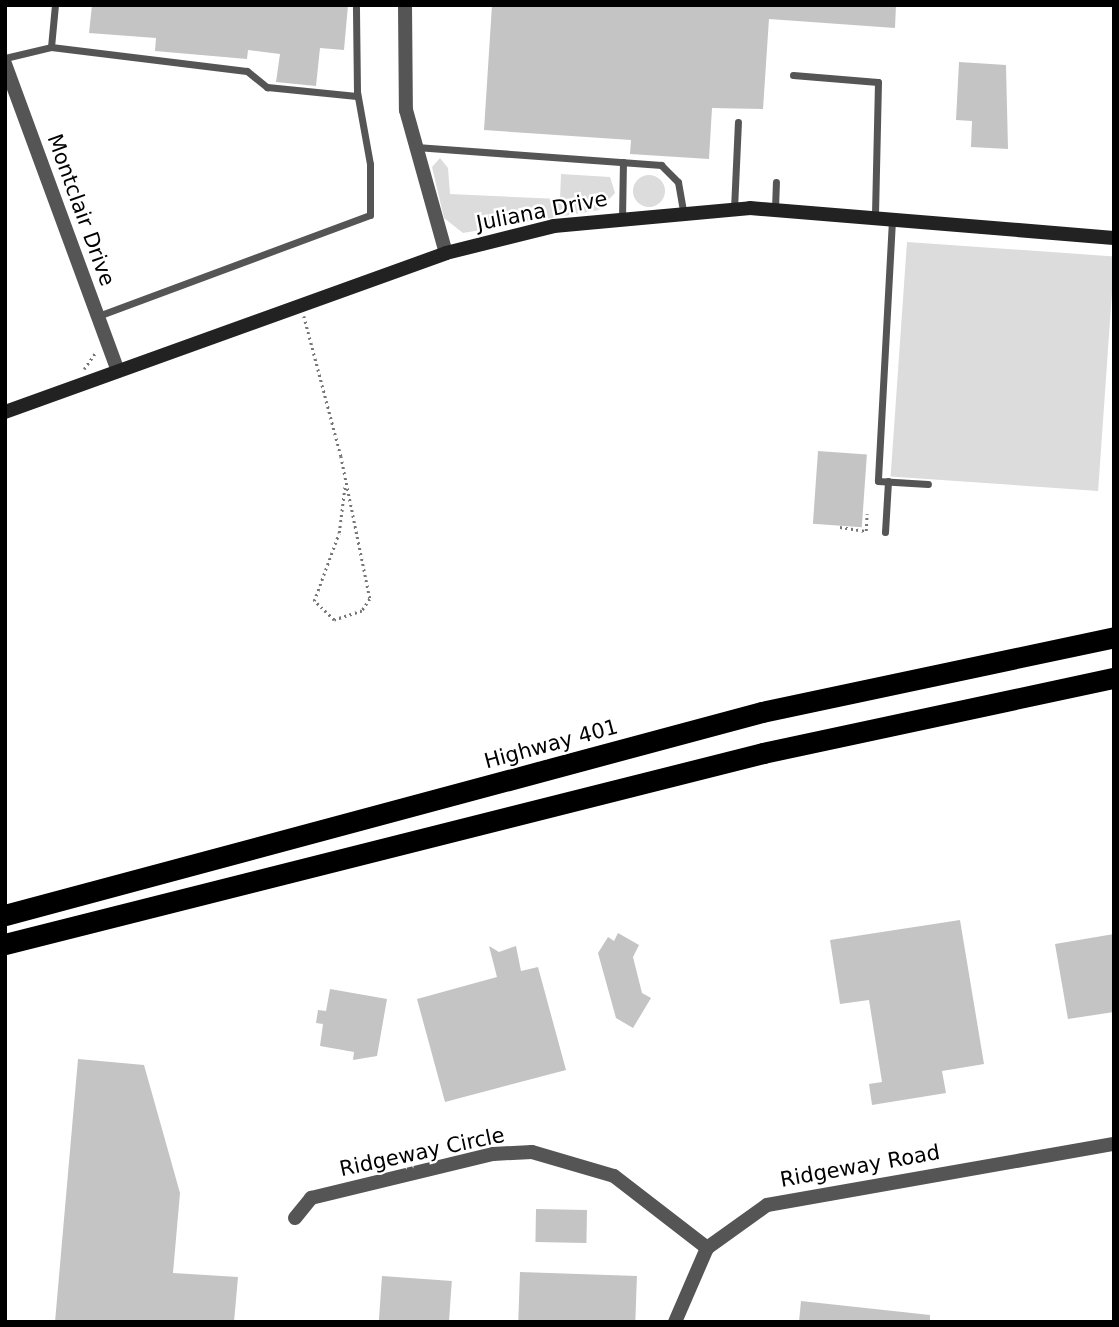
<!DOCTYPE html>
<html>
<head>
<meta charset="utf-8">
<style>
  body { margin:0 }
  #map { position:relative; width:1119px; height:1327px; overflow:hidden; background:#fff; font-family:"DejaVu Sans",sans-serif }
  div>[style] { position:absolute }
  .green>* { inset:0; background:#dcdcdc; transform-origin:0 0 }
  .round { border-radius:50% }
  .building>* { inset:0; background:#c4c4c4; transform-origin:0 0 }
  .path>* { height:2.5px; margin-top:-1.25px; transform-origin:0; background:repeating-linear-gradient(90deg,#777 0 2px,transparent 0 5.5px) }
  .lane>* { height:7px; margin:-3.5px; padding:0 3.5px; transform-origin:3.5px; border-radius:3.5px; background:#555 }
  .street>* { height:14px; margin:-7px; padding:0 7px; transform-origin:7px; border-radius:7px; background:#555 }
  .secondary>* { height:14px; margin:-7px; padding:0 7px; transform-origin:7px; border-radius:7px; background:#222 }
  .highway>* { height:21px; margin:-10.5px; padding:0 10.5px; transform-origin:10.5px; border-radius:10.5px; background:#000 }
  span { translate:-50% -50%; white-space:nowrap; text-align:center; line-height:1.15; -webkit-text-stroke:5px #fff; paint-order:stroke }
  .street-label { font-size:21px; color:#000 }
  .frame { position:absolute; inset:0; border:7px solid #000; pointer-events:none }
</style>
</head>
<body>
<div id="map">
  <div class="green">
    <div style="clip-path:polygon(440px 158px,448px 168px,450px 194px,560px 199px,561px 174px,610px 177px,615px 193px,599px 210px,463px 233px,444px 218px,432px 167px)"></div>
    <div class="round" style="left:633px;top:175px;width:32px;height:32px"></div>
    <div style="left:907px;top:242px;width:208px;height:235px;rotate:4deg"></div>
  </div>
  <div class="building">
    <div style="clip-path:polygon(92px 5px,348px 5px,344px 50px,320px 48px,316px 86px,276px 82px,280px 54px,248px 50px,247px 59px,155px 51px,156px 38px,89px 33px)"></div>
    <div style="clip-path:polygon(492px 5px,896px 5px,895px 28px,769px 19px,763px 109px,712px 108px,709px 159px,630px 154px,631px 140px,484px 130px)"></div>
    <div style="clip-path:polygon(959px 62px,1006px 65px,1008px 149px,971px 147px,972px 121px,956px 120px)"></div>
    <div style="left:818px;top:451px;width:49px;height:73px;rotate:4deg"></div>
    <div style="clip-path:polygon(960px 920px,984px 1064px,942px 1071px,946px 1093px,872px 1105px,869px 1084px,882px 1082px,869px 1000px,840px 1004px,830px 940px)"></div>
    <div style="clip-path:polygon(618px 933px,639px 945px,633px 957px,642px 993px,651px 998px,633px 1028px,616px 1018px,598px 953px,608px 937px,614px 941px)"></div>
    <div style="clip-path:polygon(1114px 934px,1114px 1012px,1068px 1019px,1055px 944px)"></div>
    <div style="clip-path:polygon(489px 946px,499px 952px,516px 946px,521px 971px,538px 967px,566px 1070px,445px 1102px,417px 999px,497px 977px)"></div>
    <div style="clip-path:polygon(330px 989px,387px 999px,377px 1056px,353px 1060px,354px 1052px,320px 1046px,323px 1024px,316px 1023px,318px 1010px,326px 1011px)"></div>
    <div style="clip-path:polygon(78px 1059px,144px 1065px,180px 1193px,173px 1273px,238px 1277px,234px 1322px,55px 1322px)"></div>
    <div style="left:536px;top:1209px;width:51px;height:33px;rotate:1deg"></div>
    <div style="left:520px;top:1272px;width:117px;height:50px;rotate:2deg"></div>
    <div style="left:382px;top:1276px;width:70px;height:46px;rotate:4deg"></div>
    <div style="clip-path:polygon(801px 1301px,930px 1315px,930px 1322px,799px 1322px)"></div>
  </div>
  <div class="path">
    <div style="left:304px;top:316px;width:145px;rotate:75.2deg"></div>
    <div style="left:341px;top:456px;width:146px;rotate:78.5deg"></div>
    <div style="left:370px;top:599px;width:14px;rotate:124deg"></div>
    <div style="left:362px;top:611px;width:29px;rotate:162deg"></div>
    <div style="left:334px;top:620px;width:28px;rotate:-136deg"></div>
    <div style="left:314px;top:601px;width:72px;rotate:-69.8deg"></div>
    <div style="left:339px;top:533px;width:48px;rotate:-82.9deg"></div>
    <div style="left:84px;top:369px;width:19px;rotate:-55deg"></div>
    <div style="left:840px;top:527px;width:26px;rotate:9deg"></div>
    <div style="left:866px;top:531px;width:17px;rotate:-87deg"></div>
  </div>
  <div class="lane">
    <div style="left:51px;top:47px;width:42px;rotate:-84.6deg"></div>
    <div style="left:5px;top:58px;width:47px;rotate:-13.4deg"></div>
    <div style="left:51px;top:47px;width:197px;rotate:7deg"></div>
    <div style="left:247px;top:71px;width:26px;rotate:39deg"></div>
    <div style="left:267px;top:87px;width:90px;rotate:5.7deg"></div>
    <div style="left:793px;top:75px;width:85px;rotate:4.7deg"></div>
    <div style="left:878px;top:82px;width:134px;rotate:91.3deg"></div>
    <div style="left:416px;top:147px;width:246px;rotate:4.2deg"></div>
    <div style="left:661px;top:165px;width:24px;rotate:45deg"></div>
    <div style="left:678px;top:182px;width:29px;rotate:80deg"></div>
    <div style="left:734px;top:209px;width:87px;rotate:-87.4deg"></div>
    <div style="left:775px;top:209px;width:27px;rotate:-88deg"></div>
    <div style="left:622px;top:218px;width:56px;rotate:-89deg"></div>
    <div style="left:892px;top:220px;width:261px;rotate:93.1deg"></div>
    <div style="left:878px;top:481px;width:50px;rotate:3.4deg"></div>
    <div style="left:98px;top:316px;width:290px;rotate:-20.4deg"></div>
    <div style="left:370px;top:215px;width:51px;rotate:-90deg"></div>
    <div style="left:370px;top:164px;width:73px;rotate:-100.2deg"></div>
    <div style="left:357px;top:92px;width:87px;rotate:-90.7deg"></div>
    <div style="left:885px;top:532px;width:51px;rotate:-86.6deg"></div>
  </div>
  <div class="street">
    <div style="left:405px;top:5px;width:105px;rotate:89.5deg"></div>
    <div style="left:406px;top:110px;width:148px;rotate:74.4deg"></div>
    <div style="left:5px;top:64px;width:327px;rotate:69.8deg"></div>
    <div style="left:295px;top:1218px;width:26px;rotate:-51deg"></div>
    <div style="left:311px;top:1198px;width:187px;rotate:-13.6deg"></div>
    <div style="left:493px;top:1154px;width:39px;rotate:-3deg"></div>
    <div style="left:532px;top:1152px;width:85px;rotate:16.3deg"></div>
    <div style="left:614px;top:1176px;width:118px;rotate:37.7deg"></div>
    <div style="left:675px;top:1322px;width:81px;rotate:-66.6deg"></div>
    <div style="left:707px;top:1248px;width:74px;rotate:-35.6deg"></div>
    <div style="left:767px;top:1205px;width:352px;rotate:-10deg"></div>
  </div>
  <div class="secondary">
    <div style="left:5px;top:412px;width:469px;rotate:-19.8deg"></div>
    <div style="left:446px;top:253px;width:111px;rotate:-14deg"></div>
    <div style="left:554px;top:226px;width:197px;rotate:-5.2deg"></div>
    <div style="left:750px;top:208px;width:365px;rotate:4.7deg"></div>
  </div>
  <div class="highway">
    <div style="left:5px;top:915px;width:784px;rotate:-15.01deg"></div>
    <div style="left:762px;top:712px;width:360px;rotate:-12deg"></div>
    <div style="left:5px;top:944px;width:782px;rotate:-14.14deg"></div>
    <div style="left:763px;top:753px;width:359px;rotate:-12.1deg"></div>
  </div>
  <div class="street-label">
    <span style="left:81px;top:210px;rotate:70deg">Montclair Drive</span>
    <span style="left:542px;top:211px;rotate:-11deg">Juliana Drive</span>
    <span style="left:551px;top:744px;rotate:-15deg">Highway 401</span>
    <span style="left:422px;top:1152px;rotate:-12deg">Ridgeway Circle</span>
    <span style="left:860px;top:1166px;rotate:-10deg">Ridgeway Road</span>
  </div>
  <div class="frame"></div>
</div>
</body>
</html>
